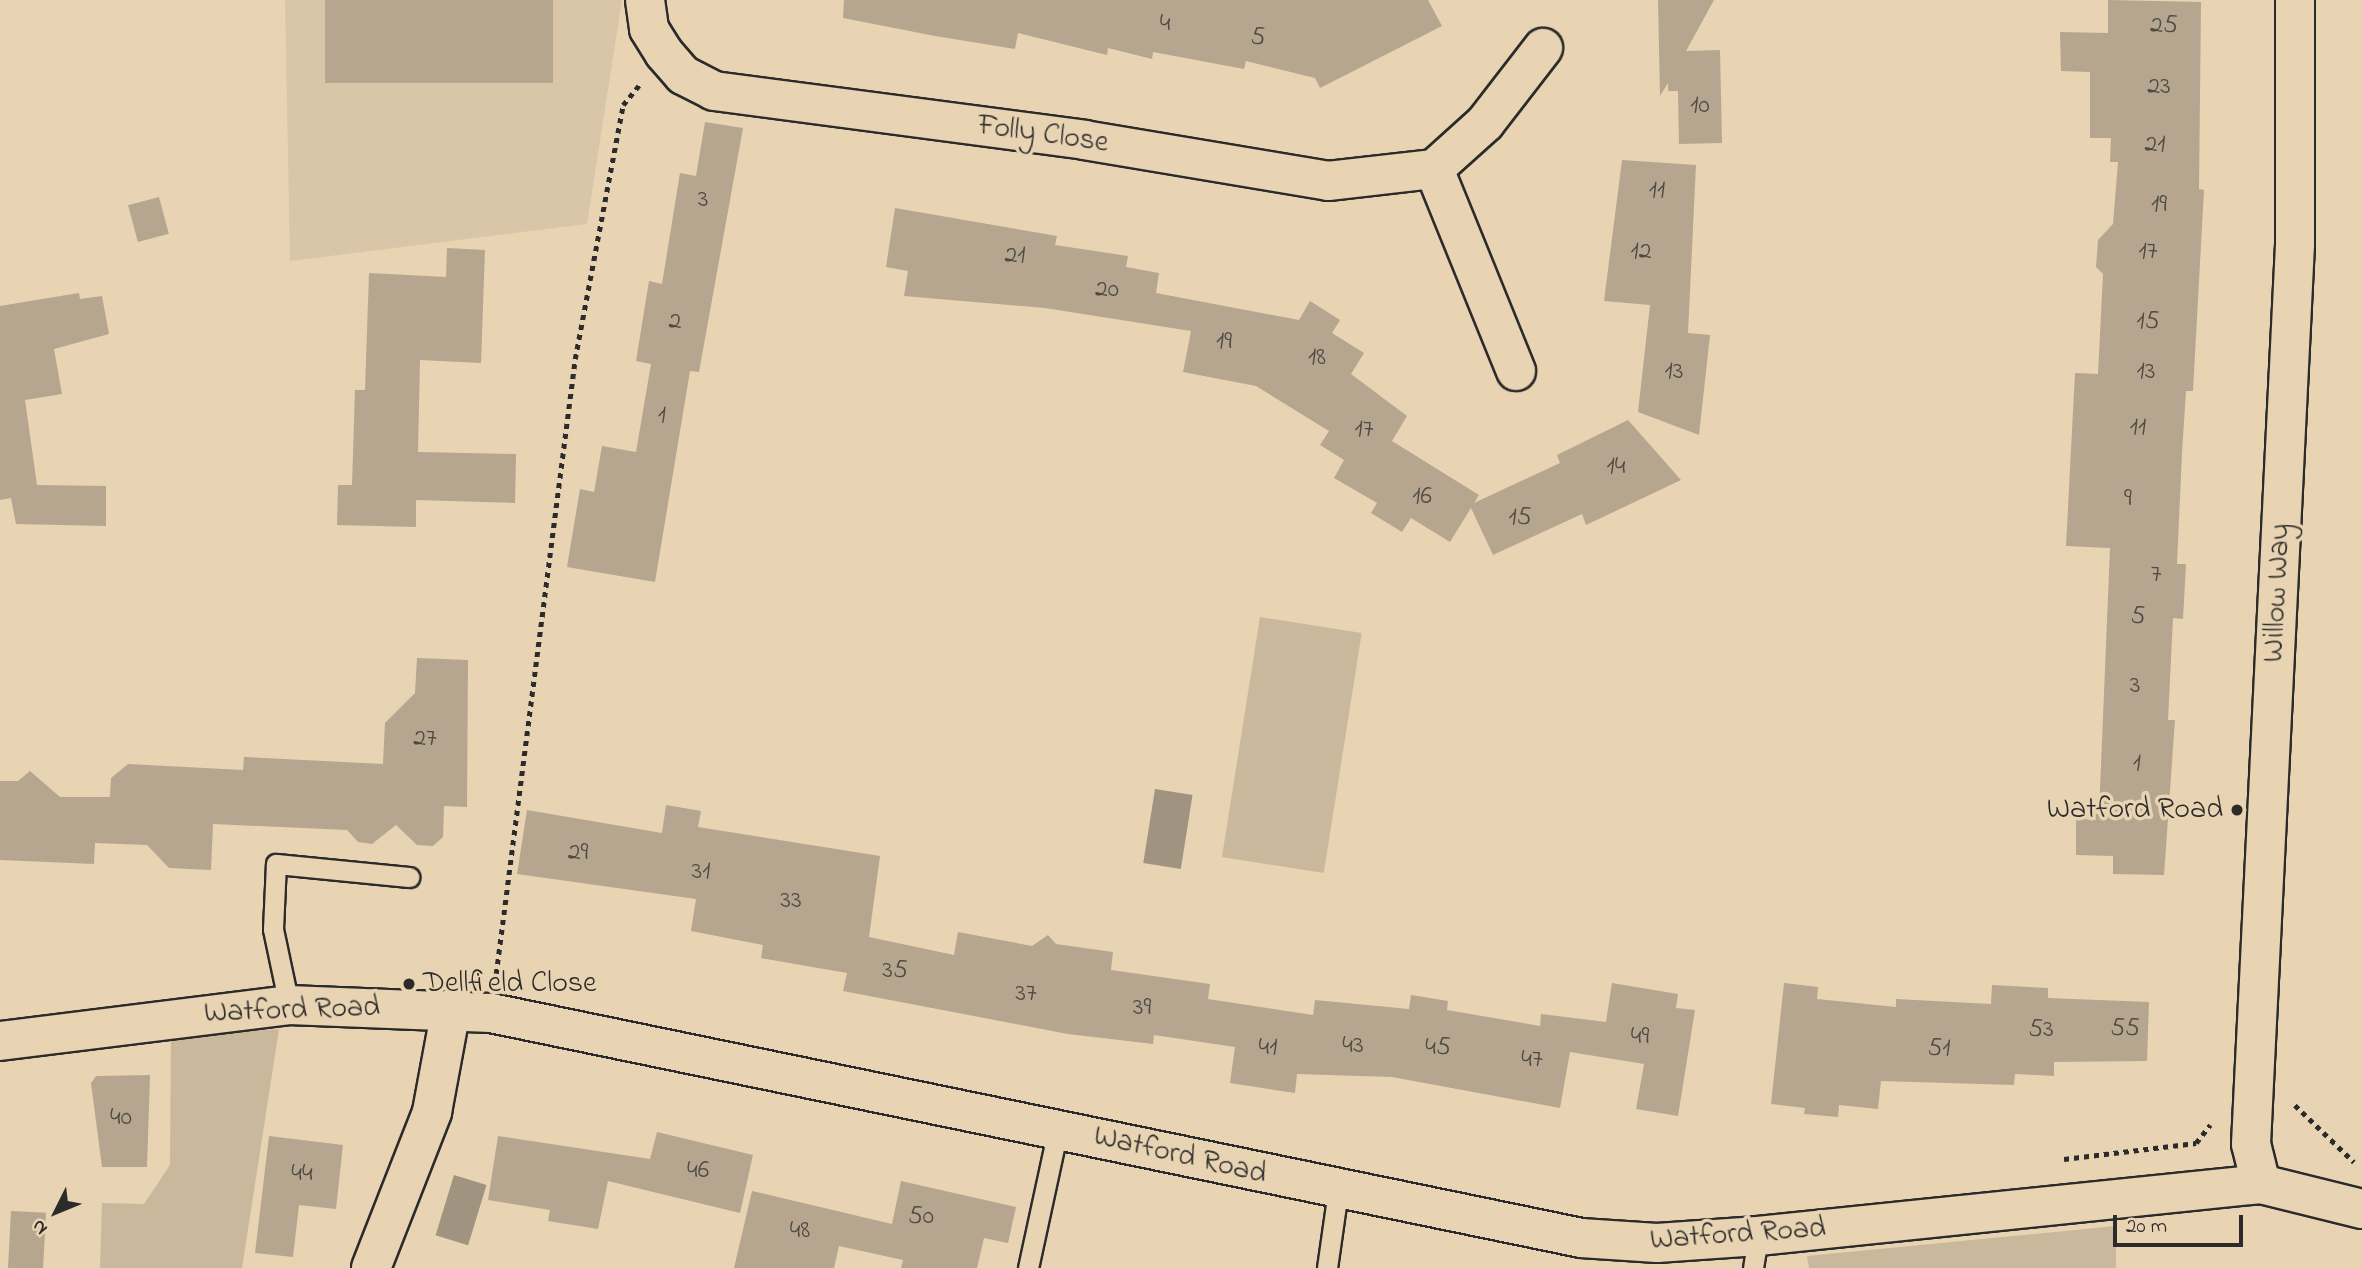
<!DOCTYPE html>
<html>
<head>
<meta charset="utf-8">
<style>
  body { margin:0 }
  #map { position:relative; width:2362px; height:1268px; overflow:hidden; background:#e8d3b2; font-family:"Indie Flower",sans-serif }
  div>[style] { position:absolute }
  .built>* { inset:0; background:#d9c6a8 }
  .green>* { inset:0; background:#c9b89c; transform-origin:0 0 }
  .water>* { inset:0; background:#a0937f; transform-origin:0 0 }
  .building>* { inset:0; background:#b6a68f; transform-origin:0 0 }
  .path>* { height:4.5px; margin-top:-2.25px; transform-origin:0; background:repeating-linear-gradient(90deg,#2b2b2b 0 5px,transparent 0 10px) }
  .roads { filter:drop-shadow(2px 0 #2b2b2b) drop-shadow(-2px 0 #2b2b2b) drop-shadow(0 2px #2b2b2b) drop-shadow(0 -2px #2b2b2b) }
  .service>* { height:19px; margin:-9.5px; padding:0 9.5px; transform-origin:9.5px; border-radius:9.5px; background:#e8d3b2 }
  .minor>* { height:38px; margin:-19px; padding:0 19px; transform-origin:19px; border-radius:19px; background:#e8d3b2 }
  .secondary>* { height:38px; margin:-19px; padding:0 19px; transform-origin:19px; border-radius:19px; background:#e8d3b2 }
  .dots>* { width:19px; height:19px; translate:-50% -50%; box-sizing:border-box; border:4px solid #e8d3b2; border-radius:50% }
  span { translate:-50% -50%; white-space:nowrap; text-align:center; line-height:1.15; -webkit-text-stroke:7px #e8d3b2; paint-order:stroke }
  .number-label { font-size:26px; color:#4e4a44 }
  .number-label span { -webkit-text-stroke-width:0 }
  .street-label { font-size:30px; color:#2b2b2b }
  .poi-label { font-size:30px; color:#2b2b2b }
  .right { translate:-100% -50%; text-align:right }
  .left { translate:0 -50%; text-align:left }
  .north { position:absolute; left:21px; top:1177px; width:70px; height:70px; -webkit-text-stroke:5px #e8d3b2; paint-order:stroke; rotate:227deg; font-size:19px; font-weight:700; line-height:28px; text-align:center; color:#2b2b2b }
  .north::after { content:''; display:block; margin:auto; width:24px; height:32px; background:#2b2b2b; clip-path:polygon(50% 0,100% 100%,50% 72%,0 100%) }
  .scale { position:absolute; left:2113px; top:1215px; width:130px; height:32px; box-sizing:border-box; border:4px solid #2b2b2b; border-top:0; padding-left:9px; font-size:21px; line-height:24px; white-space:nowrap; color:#2b2b2b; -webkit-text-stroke:5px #e8d3b2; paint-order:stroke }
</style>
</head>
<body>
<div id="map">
  <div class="built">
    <div style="clip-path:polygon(285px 0,622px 0,587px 224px,290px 261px)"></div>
  </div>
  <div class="green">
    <div style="left:1260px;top:617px;width:103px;height:243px;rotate:9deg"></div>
    <div style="clip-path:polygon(279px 1029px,242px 1268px,100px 1268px,102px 1203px,144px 1204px,170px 1165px,171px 1037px)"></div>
    <div style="clip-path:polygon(2116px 1226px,2116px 1268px,1809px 1268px,1807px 1256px)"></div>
  </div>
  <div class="water">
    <div style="left:1155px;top:789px;width:38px;height:75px;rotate:9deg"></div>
    <div style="left:454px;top:1175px;width:34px;height:63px;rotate:17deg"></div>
  </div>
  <div class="building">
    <div style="left:325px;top:0;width:228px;height:83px"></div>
    <div style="clip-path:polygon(844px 0,1428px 0,1442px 26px,1320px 88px,1315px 78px,1246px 61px,1244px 69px,1153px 52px,1152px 59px,1108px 48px,1107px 55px,1018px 33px,1015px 49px,935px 36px,843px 18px)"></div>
    <div style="clip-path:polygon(1658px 0,1714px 0,1686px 51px,1720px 50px,1722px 143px,1679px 144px,1678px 91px,1668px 91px,1668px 83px,1660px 96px)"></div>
    <div style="clip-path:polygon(2108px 0,2201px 2px,2199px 189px,2204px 190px,2193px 391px,2186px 391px,2182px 453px,2177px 564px,2186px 564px,2183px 619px,2173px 618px,2168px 720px,2175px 720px,2164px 875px,2113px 874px,2113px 856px,2076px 855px,2076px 814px,2099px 814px,2110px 548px,2066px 546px,2075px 373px,2098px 374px,2103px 274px,2096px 267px,2098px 240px,2113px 224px,2118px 162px,2110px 162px,2111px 138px,2090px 138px,2090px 72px,2061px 71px,2060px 32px,2108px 33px)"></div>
    <div style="clip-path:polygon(705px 122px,743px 128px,699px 372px,690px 371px,655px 582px,567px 567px,580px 489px,594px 492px,602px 446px,636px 452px,651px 364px,636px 361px,649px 281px,662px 284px,680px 173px,696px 176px)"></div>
    <div style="clip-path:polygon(1622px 160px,1696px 165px,1688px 333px,1710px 335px,1699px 435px,1638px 412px,1650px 305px,1604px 301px)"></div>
    <div style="left:159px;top:197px;width:38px;height:32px;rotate:75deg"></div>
    <div style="clip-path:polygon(895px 208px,1057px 236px,1055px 245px,1128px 256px,1126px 267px,1159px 273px,1156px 293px,1299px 320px,1310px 301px,1340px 320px,1332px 333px,1364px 353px,1351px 374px,1407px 416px,1392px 441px,1479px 495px,1474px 503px,1560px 463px,1557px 455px,1628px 420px,1681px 480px,1586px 525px,1582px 514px,1493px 555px,1471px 508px,1450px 542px,1411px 518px,1402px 532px,1371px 513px,1377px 503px,1334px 478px,1344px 460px,1320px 445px,1329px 431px,1256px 386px,1183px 372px,1191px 331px,1045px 308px,904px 296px,908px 271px,886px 267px)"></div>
    <div style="clip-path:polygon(447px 248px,485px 250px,481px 363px,420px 360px,418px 452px,516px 454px,515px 503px,416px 500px,416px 527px,337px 525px,338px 485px,352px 485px,355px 390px,365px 390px,369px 273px,446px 277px)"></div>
    <div style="clip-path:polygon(79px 293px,80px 299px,102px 296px,109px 334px,54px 349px,62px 394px,25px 400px,37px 485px,106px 486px,106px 526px,16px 524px,11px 498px,0 500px,0 306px)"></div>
    <div style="clip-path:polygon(417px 658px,468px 660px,467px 807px,444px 806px,443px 837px,433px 846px,417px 845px,396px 825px,372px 844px,358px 842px,347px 830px,213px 824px,211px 870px,169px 868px,147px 845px,95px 843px,94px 864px,0 860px,0 781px,18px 781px,30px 771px,60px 797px,110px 797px,111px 778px,128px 764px,243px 770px,244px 757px,383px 764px,385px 723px,415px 693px)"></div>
    <div style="clip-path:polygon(666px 805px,701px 811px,698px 827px,880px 856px,869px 937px,954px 955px,958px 932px,1032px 946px,1048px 935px,1056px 944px,1113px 952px,1111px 970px,1210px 984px,1208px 999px,1313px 1015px,1315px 1000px,1409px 1009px,1411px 995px,1448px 1001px,1447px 1010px,1540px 1026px,1541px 1014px,1606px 1022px,1612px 983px,1678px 994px,1676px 1008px,1695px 1010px,1678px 1116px,1636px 1109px,1644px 1064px,1570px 1052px,1560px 1108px,1392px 1077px,1297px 1074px,1295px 1093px,1230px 1083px,1235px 1047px,1154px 1035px,1153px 1044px,1068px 1034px,843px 991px,847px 973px,761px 958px,763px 945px,691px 931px,696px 899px,517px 874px,527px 810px,662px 833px)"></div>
    <div style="clip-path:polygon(1784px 983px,1818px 987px,1817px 999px,1896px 1007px,1896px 999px,1991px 1004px,1992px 985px,2048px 988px,2048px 998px,2149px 1002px,2147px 1061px,2054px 1062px,2054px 1076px,2015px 1074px,2014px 1085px,1881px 1081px,1878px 1109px,1839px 1105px,1838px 1117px,1804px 1114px,1805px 1108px,1771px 1104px)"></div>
    <div style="clip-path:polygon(150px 1075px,147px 1167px,102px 1167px,91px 1083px,96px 1076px)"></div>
    <div style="clip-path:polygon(657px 1132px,753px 1155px,740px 1213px,608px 1181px,598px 1229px,548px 1221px,550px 1210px,488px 1200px,498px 1136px,650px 1159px)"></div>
    <div style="clip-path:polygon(269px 1136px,343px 1145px,336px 1209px,299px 1205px,293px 1257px,255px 1253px)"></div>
    <div style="clip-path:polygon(901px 1181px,1016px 1207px,1008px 1243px,984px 1238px,977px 1268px,901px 1268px,903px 1260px,839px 1246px,834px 1268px,734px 1268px,752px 1191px,892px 1224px)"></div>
    <div style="left:11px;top:1211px;width:35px;height:57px;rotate:3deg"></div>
  </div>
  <div class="path">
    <div style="left:496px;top:974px;width:620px;rotate:-82.68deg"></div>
    <div style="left:575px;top:359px;width:258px;rotate:-79.3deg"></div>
    <div style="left:623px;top:105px;width:26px;rotate:-51deg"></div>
    <div style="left:2295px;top:1105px;width:82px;rotate:44deg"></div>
    <div style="left:2064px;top:1159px;width:133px;rotate:-6.9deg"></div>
    <div style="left:2196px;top:1143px;width:23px;rotate:-52deg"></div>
  </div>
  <div class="roads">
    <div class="service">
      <div style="left:289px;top:1005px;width:78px;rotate:-101.9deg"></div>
      <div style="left:273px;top:929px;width:65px;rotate:-87.4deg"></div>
      <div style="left:276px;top:864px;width:134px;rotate:5.6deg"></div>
      <div style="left:1028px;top:1268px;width:142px;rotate:-77.8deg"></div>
      <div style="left:1327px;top:1268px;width:78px;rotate:-81.9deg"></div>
      <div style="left:1753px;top:1268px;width:32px;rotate:-81deg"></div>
    </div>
    <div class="minor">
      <div style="left:645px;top:0;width:29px;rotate:82deg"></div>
      <div style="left:649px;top:29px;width:28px;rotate:58deg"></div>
      <div style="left:664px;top:53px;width:29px;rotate:49deg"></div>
      <div style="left:683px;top:75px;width:35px;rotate:27deg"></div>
      <div style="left:714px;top:91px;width:373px;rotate:7.5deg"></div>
      <div style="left:1084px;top:140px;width:247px;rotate:9.5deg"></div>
      <div style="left:1328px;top:181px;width:107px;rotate:-6.5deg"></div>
      <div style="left:1434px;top:169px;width:69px;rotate:-42deg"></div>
      <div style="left:1485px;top:123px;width:95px;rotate:-52.3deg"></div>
      <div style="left:1434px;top:169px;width:218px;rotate:67.9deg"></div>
      <div style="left:2261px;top:1184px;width:41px;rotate:-104deg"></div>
      <div style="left:2251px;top:1144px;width:900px;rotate:-87.2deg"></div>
      <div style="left:2295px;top:245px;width:245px;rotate:-90deg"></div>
      <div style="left:371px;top:1268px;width:168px;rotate:-68.6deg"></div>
      <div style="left:432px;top:1112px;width:105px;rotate:-79.5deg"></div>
    </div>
    <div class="secondary">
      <div style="left:0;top:1041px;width:291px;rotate:-7.1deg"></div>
      <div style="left:289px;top:1005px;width:202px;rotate:2.3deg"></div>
      <div style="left:491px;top:1013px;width:1113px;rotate:11.66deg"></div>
      <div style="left:1581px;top:1238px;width:76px;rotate:3.8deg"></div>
      <div style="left:1657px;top:1243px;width:101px;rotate:-4deg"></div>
      <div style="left:1758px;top:1236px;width:506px;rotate:-5.9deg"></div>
      <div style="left:2261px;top:1184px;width:104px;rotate:13.9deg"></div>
    </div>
  </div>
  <div class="dots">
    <div style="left:2237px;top:810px;background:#2b2b2b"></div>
    <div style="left:409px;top:984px;background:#2b2b2b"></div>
  </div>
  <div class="number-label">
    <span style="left:1165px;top:25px">4</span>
    <span style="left:2164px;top:27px">25</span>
    <span style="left:1258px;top:39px">5</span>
    <span style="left:2159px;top:88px">23</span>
    <span style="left:1700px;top:107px">10</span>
    <span style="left:2155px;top:146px">21</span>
    <span style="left:1657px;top:192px">11</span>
    <span style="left:703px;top:201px">3</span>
    <span style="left:2159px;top:206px">19</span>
    <span style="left:1641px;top:253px">12</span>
    <span style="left:2148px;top:253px">17</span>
    <span style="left:1015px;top:257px">21</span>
    <span style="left:1107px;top:291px">20</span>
    <span style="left:675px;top:323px">2</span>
    <span style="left:2148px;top:323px">15</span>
    <span style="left:1224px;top:343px">19</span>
    <span style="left:1317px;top:359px">18</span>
    <span style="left:1674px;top:373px">13</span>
    <span style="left:2146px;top:373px">13</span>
    <span style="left:662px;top:417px">1</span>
    <span style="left:2138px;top:429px">11</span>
    <span style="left:1364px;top:431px">17</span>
    <span style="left:1616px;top:468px">14</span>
    <span style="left:1422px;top:498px">16</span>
    <span style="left:2128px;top:500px">9</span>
    <span style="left:1520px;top:519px">15</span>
    <span style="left:2156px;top:576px">7</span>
    <span style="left:2138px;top:618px">5</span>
    <span style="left:2135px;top:687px">3</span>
    <span style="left:425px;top:740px">27</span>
    <span style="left:2137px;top:765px">1</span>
    <span style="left:578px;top:854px">29</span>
    <span style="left:701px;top:873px">31</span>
    <span style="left:791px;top:902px">33</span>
    <span style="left:895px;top:972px">35</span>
    <span style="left:1026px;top:995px">37</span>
    <span style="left:1142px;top:1009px">39</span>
    <span style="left:2125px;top:1030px">55</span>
    <span style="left:2041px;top:1031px">53</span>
    <span style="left:1640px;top:1038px">49</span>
    <span style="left:1353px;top:1047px">43</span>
    <span style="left:1268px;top:1049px">41</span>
    <span style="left:1438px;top:1049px">45</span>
    <span style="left:1939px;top:1050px">51</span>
    <span style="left:1532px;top:1061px">47</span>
    <span style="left:121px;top:1119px">40</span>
    <span style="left:698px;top:1172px">46</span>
    <span style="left:302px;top:1175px">44</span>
    <span style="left:921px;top:1218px">50</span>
    <span style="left:800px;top:1232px">48</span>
  </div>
  <div class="street-label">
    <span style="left:1043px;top:135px;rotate:8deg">Folly Close</span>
    <span style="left:2278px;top:593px;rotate:-87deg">Willow Way</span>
    <span style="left:292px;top:1011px;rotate:-2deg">Watford Road</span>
    <span style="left:1180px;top:1156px;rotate:13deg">Watford Road</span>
    <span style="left:1738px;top:1235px;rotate:-4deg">Watford Road</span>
  </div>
  <div class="poi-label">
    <span class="right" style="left:2223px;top:810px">Watford Road</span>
    <span class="left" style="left:423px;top:984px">Dellfield Close</span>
  </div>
  <div class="north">N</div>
  <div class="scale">20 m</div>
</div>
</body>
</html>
